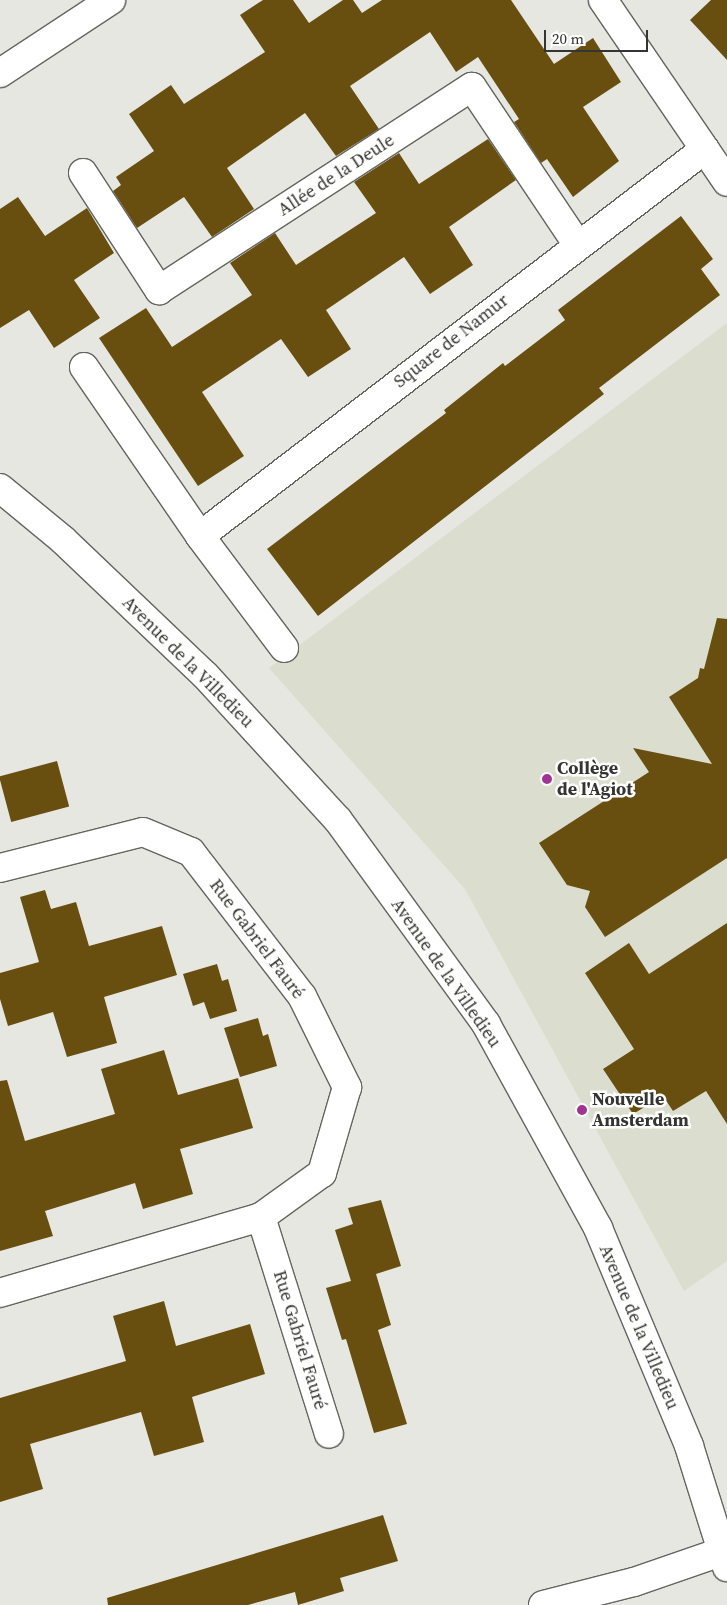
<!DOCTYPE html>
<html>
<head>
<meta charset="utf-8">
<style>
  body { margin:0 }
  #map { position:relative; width:727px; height:1605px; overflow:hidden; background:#e6e7e1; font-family:"Source Serif 4",serif }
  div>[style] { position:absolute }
  .built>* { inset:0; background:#dbddcf }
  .building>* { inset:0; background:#684f10; transform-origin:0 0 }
  .roads { filter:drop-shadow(1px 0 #64655f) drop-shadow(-1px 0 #64655f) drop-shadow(0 1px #64655f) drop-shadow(0 -1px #64655f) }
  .minor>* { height:28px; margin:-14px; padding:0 14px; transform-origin:14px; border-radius:14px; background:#fff }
  .tertiary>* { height:28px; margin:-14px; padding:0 14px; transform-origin:14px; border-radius:14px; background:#fff }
  .dots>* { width:14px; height:14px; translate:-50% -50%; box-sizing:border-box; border:2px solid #fffffe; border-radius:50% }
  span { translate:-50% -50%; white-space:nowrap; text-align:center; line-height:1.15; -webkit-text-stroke:5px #fffffe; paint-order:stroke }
  .street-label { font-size:18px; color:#343532 }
  .poi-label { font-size:18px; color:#343532; font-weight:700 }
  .left { translate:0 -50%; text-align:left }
  .scale { position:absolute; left:544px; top:30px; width:104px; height:22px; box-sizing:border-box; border:2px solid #343532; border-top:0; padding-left:6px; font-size:15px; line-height:18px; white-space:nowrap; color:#343532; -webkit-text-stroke:4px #fffffe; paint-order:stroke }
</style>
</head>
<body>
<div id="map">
  <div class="built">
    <div style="clip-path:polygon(727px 323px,727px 1261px,684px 1291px,465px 889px,269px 668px)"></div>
  </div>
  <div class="building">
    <div style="clip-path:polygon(263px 0,293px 0,309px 23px,343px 0,353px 0,362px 13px,382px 0,511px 0,554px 64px,593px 38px,621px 82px,583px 107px,619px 161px,573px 197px,547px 159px,541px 163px,514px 122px,519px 119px,478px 57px,456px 72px,430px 32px,350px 86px,379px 129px,336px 156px,305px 113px,227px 168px,254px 209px,212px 237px,184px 197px,137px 228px,113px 191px,121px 185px,116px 177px,154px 151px,129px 114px,171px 85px,184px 104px,265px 52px,240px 15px)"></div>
    <div style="clip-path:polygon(711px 0,727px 0,727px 60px,690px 20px)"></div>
    <div style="clip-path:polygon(488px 139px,516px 180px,449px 227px,473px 265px,430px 294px,404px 257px,326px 310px,351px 349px,308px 377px,281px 339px,202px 392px,244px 456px,198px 486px,99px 338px,146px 308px,172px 347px,252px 295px,230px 263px,275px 233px,296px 265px,376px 213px,354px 182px,399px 153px,419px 184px)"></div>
    <div style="clip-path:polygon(18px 197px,45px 236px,87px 208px,114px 253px,74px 280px,100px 318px,54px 348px,29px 310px,0 328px,0 209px)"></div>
    <div style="clip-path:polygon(681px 216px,713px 259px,701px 269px,720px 295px,599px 388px,604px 394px,318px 616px,267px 549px,446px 413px,444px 410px,503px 363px,505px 366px,565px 320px,558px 310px)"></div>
    <div style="clip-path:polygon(717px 618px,727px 619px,727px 858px,605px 937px,585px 907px,590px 891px,567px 885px,539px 843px,649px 772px,633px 748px,712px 764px,669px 697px,698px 678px,700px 668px,704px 669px)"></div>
    <div style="left:57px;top:761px;width:47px;height:60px;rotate:75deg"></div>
    <div style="clip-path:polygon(45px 890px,51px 909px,76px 902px,89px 946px,162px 926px,177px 975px,104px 997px,117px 1043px,67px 1057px,53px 1012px,8px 1026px,0 999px,0 973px,39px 962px,20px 897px)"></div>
    <div style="clip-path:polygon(727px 923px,727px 1124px,706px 1091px,673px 1111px,663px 1096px,633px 1114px,603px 1069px,634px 1049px,585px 973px,629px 943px,649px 974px)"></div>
    <div style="clip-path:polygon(217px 964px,222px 981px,228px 979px,237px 1011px,210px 1019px,204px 1002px,193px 1006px,183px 974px)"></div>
    <div style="clip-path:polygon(258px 1018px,263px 1036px,268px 1034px,277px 1066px,240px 1077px,224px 1028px)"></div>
    <div style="clip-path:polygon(164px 1050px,178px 1095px,238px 1078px,253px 1128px,180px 1149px,193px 1194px,143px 1209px,135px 1183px,45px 1211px,53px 1236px,0 1251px,0 1081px,7px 1080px,25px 1141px,115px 1114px,101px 1069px)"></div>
    <div style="clip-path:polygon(381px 1200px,401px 1266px,376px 1274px,391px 1325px,378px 1330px,407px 1424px,374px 1433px,346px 1339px,342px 1340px,326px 1288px,351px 1281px,335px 1230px,353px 1224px,348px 1208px)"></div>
    <div style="clip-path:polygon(164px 1301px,176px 1346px,250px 1324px,265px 1374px,192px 1397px,204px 1442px,154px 1456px,141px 1412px,30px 1444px,43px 1489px,0 1502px,0 1398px,126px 1361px,113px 1316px)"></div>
    <div style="clip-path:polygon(383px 1515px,398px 1561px,340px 1578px,344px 1591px,298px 1605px,295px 1592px,248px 1605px,108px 1605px,107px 1598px)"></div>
  </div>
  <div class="roads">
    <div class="minor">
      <div style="left:603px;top:0;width:220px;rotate:55.7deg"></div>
      <div style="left:0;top:73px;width:133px;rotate:-33.3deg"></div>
      <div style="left:83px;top:173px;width:140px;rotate:57deg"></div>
      <div style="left:159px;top:290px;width:373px;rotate:-33deg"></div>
      <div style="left:472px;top:87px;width:189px;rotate:56.2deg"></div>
      <div style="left:84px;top:367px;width:205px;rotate:55.5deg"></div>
      <div style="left:200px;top:536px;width:636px;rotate:-37.46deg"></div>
      <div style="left:200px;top:536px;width:140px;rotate:53.1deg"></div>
      <div style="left:0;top:868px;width:147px;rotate:-14.1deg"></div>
      <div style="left:143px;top:832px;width:52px;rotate:22.6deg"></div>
      <div style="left:191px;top:852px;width:182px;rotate:52.4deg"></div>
      <div style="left:302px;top:996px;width:102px;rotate:63.7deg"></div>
      <div style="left:347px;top:1087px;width:90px;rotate:106.2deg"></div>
      <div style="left:322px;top:1173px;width:75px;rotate:144.2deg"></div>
      <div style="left:261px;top:1217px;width:272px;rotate:163.8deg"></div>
      <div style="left:261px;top:1217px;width:227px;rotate:72.6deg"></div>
      <div style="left:543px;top:1605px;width:94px;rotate:-14.2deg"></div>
      <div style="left:634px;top:1582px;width:98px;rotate:-19deg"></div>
    </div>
    <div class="tertiary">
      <div style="left:0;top:488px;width:82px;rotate:39.5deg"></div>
      <div style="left:63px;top:540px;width:196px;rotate:43.6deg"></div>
      <div style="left:205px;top:675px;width:197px;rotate:47.5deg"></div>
      <div style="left:338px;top:820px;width:252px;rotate:54deg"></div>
      <div style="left:486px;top:1024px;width:233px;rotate:61.2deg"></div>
      <div style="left:598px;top:1228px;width:236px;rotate:67.3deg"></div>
      <div style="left:689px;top:1446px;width:127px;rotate:72.6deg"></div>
    </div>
  </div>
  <div class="dots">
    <div style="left:547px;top:779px;background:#a13393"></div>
    <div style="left:582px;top:1110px;background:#a13393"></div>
  </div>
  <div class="street-label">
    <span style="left:336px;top:175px;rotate:-33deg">Allée de la Deule</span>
    <span style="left:451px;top:341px;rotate:-38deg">Square de Namur</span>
    <span style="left:188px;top:662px;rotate:45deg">Avenue de la Villedieu</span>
    <span style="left:257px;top:939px;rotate:53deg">Rue Gabriel Fauré</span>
    <span style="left:446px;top:973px;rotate:55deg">Avenue de la Villedieu</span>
    <span style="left:639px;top:1327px;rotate:67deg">Avenue de la Villedieu</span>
    <span style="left:300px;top:1340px;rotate:73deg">Rue Gabriel Fauré</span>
  </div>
  <div class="poi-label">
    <span class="left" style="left:557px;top:779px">Collège<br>de l'Agiot</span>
    <span class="left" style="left:592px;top:1110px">Nouvelle<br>Amsterdam</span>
  </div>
  <div class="scale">20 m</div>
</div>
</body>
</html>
